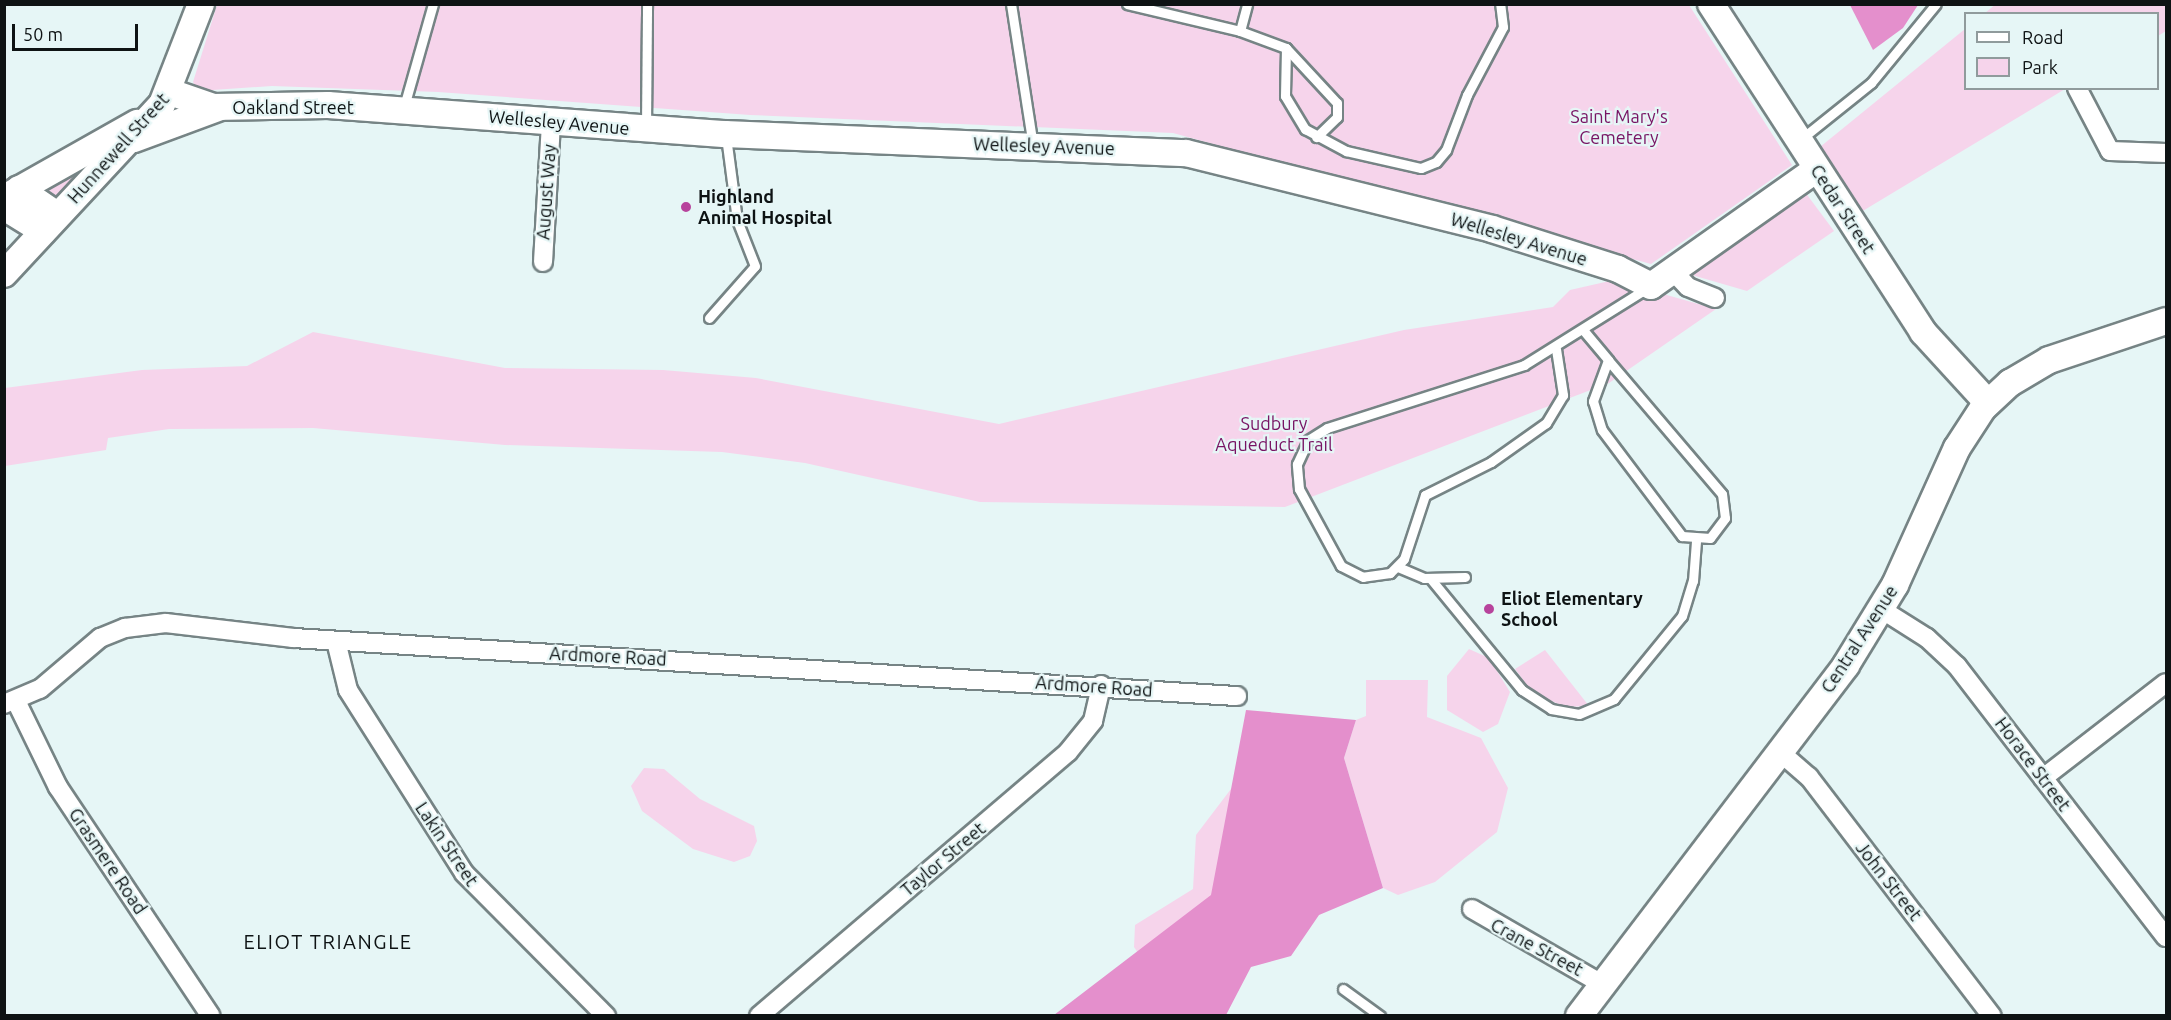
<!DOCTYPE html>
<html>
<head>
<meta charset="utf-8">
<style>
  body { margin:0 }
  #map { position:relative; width:2171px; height:1020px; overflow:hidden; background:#e6f6f6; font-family:Ubuntu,sans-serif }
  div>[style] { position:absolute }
  .green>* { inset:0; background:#f6d4eb }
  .forest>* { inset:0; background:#e48fcc }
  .roads { filter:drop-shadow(2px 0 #768485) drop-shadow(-2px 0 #768485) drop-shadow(0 2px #768485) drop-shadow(0 -2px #768485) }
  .lane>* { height:9px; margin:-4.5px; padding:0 4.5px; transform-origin:4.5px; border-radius:4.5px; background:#fff }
  .street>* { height:18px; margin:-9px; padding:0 9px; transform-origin:9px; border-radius:9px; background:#fff }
  .secondary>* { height:26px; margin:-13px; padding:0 13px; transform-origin:13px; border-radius:13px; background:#fff }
  .dots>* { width:16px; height:16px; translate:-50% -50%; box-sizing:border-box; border:3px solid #e6f6f6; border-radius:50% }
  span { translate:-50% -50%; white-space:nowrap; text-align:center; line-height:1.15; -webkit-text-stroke:4.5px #e6f6f6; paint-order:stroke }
  .street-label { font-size:18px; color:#0e1314 }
  .park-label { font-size:18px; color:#781464 }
  .poi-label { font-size:18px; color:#0e1314; font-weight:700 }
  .left { translate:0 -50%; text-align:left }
  .neighbourhood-label { font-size:20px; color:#0e1314; letter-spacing:1.5px }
  .frame { position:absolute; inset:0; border:6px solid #0e1314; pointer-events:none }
  .legend { position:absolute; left:1964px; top:12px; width:195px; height:78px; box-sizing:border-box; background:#e6f6f6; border:2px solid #909b9c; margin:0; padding:8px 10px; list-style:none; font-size:18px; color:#0e1314 }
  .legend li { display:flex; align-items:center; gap:12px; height:30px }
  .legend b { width:30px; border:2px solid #909b9c }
  .scale { position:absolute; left:12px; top:24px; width:126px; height:27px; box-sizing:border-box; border:3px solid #0e1314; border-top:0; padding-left:8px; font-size:18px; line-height:21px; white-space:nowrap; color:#0e1314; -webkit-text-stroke:4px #e6f6f6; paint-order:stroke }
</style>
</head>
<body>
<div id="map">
  <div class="green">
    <div style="clip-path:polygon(1996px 4px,2166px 5px,2166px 31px,2158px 36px,2158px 14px,1985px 13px)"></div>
    <div style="clip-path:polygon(217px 5px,1689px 5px,1792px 165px,1651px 264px,1173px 133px,750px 115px,438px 92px,272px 86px,198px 91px,193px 82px)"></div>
    <div style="clip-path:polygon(1965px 29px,1966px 88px,2065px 89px,1861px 212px,1820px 147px)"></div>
    <div style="clip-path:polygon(85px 165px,57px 198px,44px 187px)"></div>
    <div style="clip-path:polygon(1805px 192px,1834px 231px,1747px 291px,1685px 273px)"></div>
    <div style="clip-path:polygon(1614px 280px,1716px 309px,1609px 383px,1285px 507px,980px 502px,805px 463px,722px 452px,505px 445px,313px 428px,169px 429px,108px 438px,106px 450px,5px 466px,5px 388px,142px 370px,247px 366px,313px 332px,505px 368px,663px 370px,756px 378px,999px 424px,1404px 330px,1553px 307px,1570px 290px)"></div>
    <div style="clip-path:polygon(1469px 649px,1489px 658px,1510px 692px,1498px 724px,1483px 732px,1447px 710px,1447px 676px)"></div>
    <div style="clip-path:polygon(1545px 650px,1589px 706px,1565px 707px,1532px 692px,1515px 669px)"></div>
    <div style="clip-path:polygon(1366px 680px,1428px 680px,1427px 717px,1481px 738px,1508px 788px,1497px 832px,1435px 882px,1398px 895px,1383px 888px,1344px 758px,1356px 720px,1366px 716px)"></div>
    <div style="clip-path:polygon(644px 768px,664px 769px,700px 799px,754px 826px,757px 841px,750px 856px,734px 862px,693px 849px,642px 811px,631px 786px)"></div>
    <div style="clip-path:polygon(1234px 785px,1243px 868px,1142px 959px,1134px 947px,1135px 925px,1193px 889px,1196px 835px)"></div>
  </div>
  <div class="forest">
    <div style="clip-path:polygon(1850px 5px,1918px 5px,1903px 28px,1873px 50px)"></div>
    <div style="clip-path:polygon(1246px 710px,1356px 720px,1344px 758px,1383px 888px,1319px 915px,1291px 956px,1251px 967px,1226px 1015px,1054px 1015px,1211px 895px)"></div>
  </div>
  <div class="roads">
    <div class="lane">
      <div style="left:1011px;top:4px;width:144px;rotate:81.2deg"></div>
      <div style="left:1127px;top:4px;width:116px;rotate:13.4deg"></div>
      <div style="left:1240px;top:31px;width:49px;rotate:20.3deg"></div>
      <div style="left:1286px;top:48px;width:75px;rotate:47.2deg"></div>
      <div style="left:1337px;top:103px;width:14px;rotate:90deg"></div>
      <div style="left:1337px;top:117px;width:29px;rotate:136deg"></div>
      <div style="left:1240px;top:31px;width:28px;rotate:-75deg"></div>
      <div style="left:1286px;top:48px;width:48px;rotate:91.2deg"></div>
      <div style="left:1285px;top:96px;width:39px;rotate:59deg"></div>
      <div style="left:1305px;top:129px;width:47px;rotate:28.2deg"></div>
      <div style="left:1346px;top:151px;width:77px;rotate:12.8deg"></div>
      <div style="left:1421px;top:168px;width:16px;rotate:-22deg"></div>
      <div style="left:1436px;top:162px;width:16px;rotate:-50deg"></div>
      <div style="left:1446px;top:150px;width:59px;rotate:-69.1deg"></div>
      <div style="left:1467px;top:95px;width:77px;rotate:-62.1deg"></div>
      <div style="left:1503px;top:27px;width:23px;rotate:-97deg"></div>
      <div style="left:403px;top:110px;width:110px;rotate:-74.2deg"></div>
      <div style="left:646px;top:127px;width:123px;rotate:-89.5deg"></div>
      <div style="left:1801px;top:139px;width:90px;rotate:-38.7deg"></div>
      <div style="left:1871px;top:83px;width:102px;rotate:-50.6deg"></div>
      <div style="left:709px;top:318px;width:69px;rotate:-48.5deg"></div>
      <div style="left:755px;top:266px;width:49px;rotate:-111.4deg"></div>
      <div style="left:737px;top:220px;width:85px;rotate:-97.5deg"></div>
      <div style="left:1584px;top:331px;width:38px;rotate:50deg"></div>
      <div style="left:1608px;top:360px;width:44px;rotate:110.1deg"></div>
      <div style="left:1593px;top:401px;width:30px;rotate:73deg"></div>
      <div style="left:1602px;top:430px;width:133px;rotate:53deg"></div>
      <div style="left:1682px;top:536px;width:28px;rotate:4deg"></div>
      <div style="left:1710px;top:538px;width:25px;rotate:-53deg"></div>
      <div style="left:1725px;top:518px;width:24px;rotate:-97deg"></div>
      <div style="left:1722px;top:494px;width:176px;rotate:-130.4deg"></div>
      <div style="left:1556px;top:349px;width:47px;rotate:81.3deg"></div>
      <div style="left:1563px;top:395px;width:33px;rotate:121deg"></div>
      <div style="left:1546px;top:423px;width:67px;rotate:144.7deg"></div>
      <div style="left:1491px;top:462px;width:74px;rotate:153.4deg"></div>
      <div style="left:1425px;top:495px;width:67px;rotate:108.2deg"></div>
      <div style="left:1404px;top:559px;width:20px;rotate:135deg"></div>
      <div style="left:1390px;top:573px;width:27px;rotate:172deg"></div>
      <div style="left:1363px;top:577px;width:25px;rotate:-153deg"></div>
      <div style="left:1341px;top:566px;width:88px;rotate:-118.6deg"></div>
      <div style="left:1299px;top:489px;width:25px;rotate:-95deg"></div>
      <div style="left:1297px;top:464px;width:26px;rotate:-65deg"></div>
      <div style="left:1308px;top:440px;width:22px;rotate:-32deg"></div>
      <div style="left:1327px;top:428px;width:207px;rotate:-17.7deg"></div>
      <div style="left:1524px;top:365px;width:147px;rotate:-32deg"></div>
      <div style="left:1398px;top:567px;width:28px;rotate:23deg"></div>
      <div style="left:1424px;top:578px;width:41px;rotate:-1.4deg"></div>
      <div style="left:1430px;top:578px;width:145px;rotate:50.6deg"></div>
      <div style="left:1522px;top:690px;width:35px;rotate:33deg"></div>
      <div style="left:1551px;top:709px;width:28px;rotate:10deg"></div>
      <div style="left:1579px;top:714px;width:38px;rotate:-23deg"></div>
      <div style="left:1614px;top:699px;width:107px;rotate:-50.7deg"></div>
      <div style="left:1682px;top:616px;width:37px;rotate:-73deg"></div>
      <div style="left:1693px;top:581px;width:40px;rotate:-85.7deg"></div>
      <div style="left:1343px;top:989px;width:46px;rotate:36.1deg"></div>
    </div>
    <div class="street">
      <div style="left:2077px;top:88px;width:71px;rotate:62.4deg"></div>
      <div style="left:2110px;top:151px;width:56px;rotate:2deg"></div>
      <div style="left:543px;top:262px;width:140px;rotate:-86.7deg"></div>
      <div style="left:1673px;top:271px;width:22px;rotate:47deg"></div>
      <div style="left:1688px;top:287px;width:29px;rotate:22deg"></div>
      <div style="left:1881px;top:609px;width:54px;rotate:32.2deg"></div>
      <div style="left:1927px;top:638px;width:41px;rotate:43deg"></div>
      <div style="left:1957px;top:666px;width:342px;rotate:52.4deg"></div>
      <div style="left:336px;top:641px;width:50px;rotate:76.2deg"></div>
      <div style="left:348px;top:690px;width:217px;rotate:57.6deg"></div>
      <div style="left:464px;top:873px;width:202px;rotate:45.2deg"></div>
      <div style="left:16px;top:701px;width:96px;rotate:64deg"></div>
      <div style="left:58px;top:787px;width:275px;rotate:56.3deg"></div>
      <div style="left:4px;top:704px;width:39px;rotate:-23deg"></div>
      <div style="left:40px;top:689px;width:79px;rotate:-40.4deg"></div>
      <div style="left:100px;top:638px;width:27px;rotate:-22deg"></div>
      <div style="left:125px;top:628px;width:41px;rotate:-7deg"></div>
      <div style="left:166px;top:623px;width:128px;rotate:6.7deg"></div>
      <div style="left:293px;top:638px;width:946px;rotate:3.52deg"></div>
      <div style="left:1780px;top:752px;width:38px;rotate:41deg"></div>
      <div style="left:1809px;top:777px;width:301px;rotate:52.6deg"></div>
      <div style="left:2043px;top:778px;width:155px;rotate:-37.7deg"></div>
      <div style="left:1472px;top:909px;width:150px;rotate:30deg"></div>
      <div style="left:759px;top:1016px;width:406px;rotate:-40.5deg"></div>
      <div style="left:1068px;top:752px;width:40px;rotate:-51deg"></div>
      <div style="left:1093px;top:721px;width:37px;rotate:-77deg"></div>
    </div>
    <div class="secondary">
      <div style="left:1711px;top:4px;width:391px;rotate:57.1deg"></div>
      <div style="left:1923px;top:332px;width:96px;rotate:47.5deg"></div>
      <div style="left:170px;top:92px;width:46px;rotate:19.2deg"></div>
      <div style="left:213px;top:107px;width:115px;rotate:-1deg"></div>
      <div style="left:328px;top:105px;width:399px;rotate:4.2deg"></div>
      <div style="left:726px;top:134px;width:460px;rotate:2.4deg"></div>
      <div style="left:1186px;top:153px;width:315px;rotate:13.9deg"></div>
      <div style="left:1492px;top:229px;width:132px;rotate:17.6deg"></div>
      <div style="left:1618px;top:269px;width:37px;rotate:27deg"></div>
      <div style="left:1651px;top:286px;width:203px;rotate:-35.2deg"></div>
      <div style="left:134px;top:139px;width:90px;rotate:-20.3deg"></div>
      <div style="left:19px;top:189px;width:46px;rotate:34.4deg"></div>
      <div style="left:4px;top:198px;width:153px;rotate:-29.4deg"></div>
      <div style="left:4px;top:207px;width:46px;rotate:31.6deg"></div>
      <div style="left:4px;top:274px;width:232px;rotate:-47.1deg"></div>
      <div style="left:162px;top:104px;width:107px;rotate:-68.7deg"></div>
      <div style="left:1579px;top:1016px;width:441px;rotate:-52.7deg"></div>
      <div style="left:1846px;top:665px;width:94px;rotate:-58.5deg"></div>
      <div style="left:1895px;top:585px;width:150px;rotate:-65.7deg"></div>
      <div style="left:1957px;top:448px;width:48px;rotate:-57deg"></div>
      <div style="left:1983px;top:408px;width:37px;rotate:-43deg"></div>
      <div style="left:2010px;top:383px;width:45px;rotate:-30.5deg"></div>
      <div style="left:2049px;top:360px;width:123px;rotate:-18.4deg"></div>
    </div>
  </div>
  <div class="dots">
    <div style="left:686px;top:207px;background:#b7439c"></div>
    <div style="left:1489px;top:609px;background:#b7439c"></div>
  </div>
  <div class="street-label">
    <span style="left:293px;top:107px">Oakland Street</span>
    <span style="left:559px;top:122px;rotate:5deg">Wellesley Avenue</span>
    <span style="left:1044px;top:146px;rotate:2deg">Wellesley Avenue</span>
    <span style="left:118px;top:148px;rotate:-48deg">Hunnewell Street</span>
    <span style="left:546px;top:192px;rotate:-86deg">August Way</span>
    <span style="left:1843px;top:209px;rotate:57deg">Cedar Street</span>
    <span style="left:1519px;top:239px;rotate:17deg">Wellesley Avenue</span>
    <span style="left:1859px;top:639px;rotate:-57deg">Central Avenue</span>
    <span style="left:608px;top:656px;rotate:3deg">Ardmore Road</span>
    <span style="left:1094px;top:686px;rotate:4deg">Ardmore Road</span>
    <span style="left:2033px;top:764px;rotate:53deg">Horace Street</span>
    <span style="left:447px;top:844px;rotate:56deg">Lakin Street</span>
    <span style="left:943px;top:859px;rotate:-40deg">Taylor Street</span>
    <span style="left:108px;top:861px;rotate:56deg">Grasmere Road</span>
    <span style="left:1889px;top:881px;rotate:52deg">John Street</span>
    <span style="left:1537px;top:947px;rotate:28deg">Crane Street</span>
  </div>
  <div class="park-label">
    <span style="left:1619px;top:127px">Saint Mary's<br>Cemetery</span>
    <span style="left:1274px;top:434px">Sudbury<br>Aqueduct Trail</span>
  </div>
  <div class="poi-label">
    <span class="left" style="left:698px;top:207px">Highland<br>Animal Hospital</span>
    <span class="left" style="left:1501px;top:609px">Eliot Elementary<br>School</span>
  </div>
  <div class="neighbourhood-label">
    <span style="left:328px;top:941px">ELIOT TRIANGLE</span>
  </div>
  <div class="frame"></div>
  <ul class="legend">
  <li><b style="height:8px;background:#fff"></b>Road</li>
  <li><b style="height:16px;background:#f6d4eb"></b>Park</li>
  </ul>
  <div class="scale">50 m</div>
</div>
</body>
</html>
